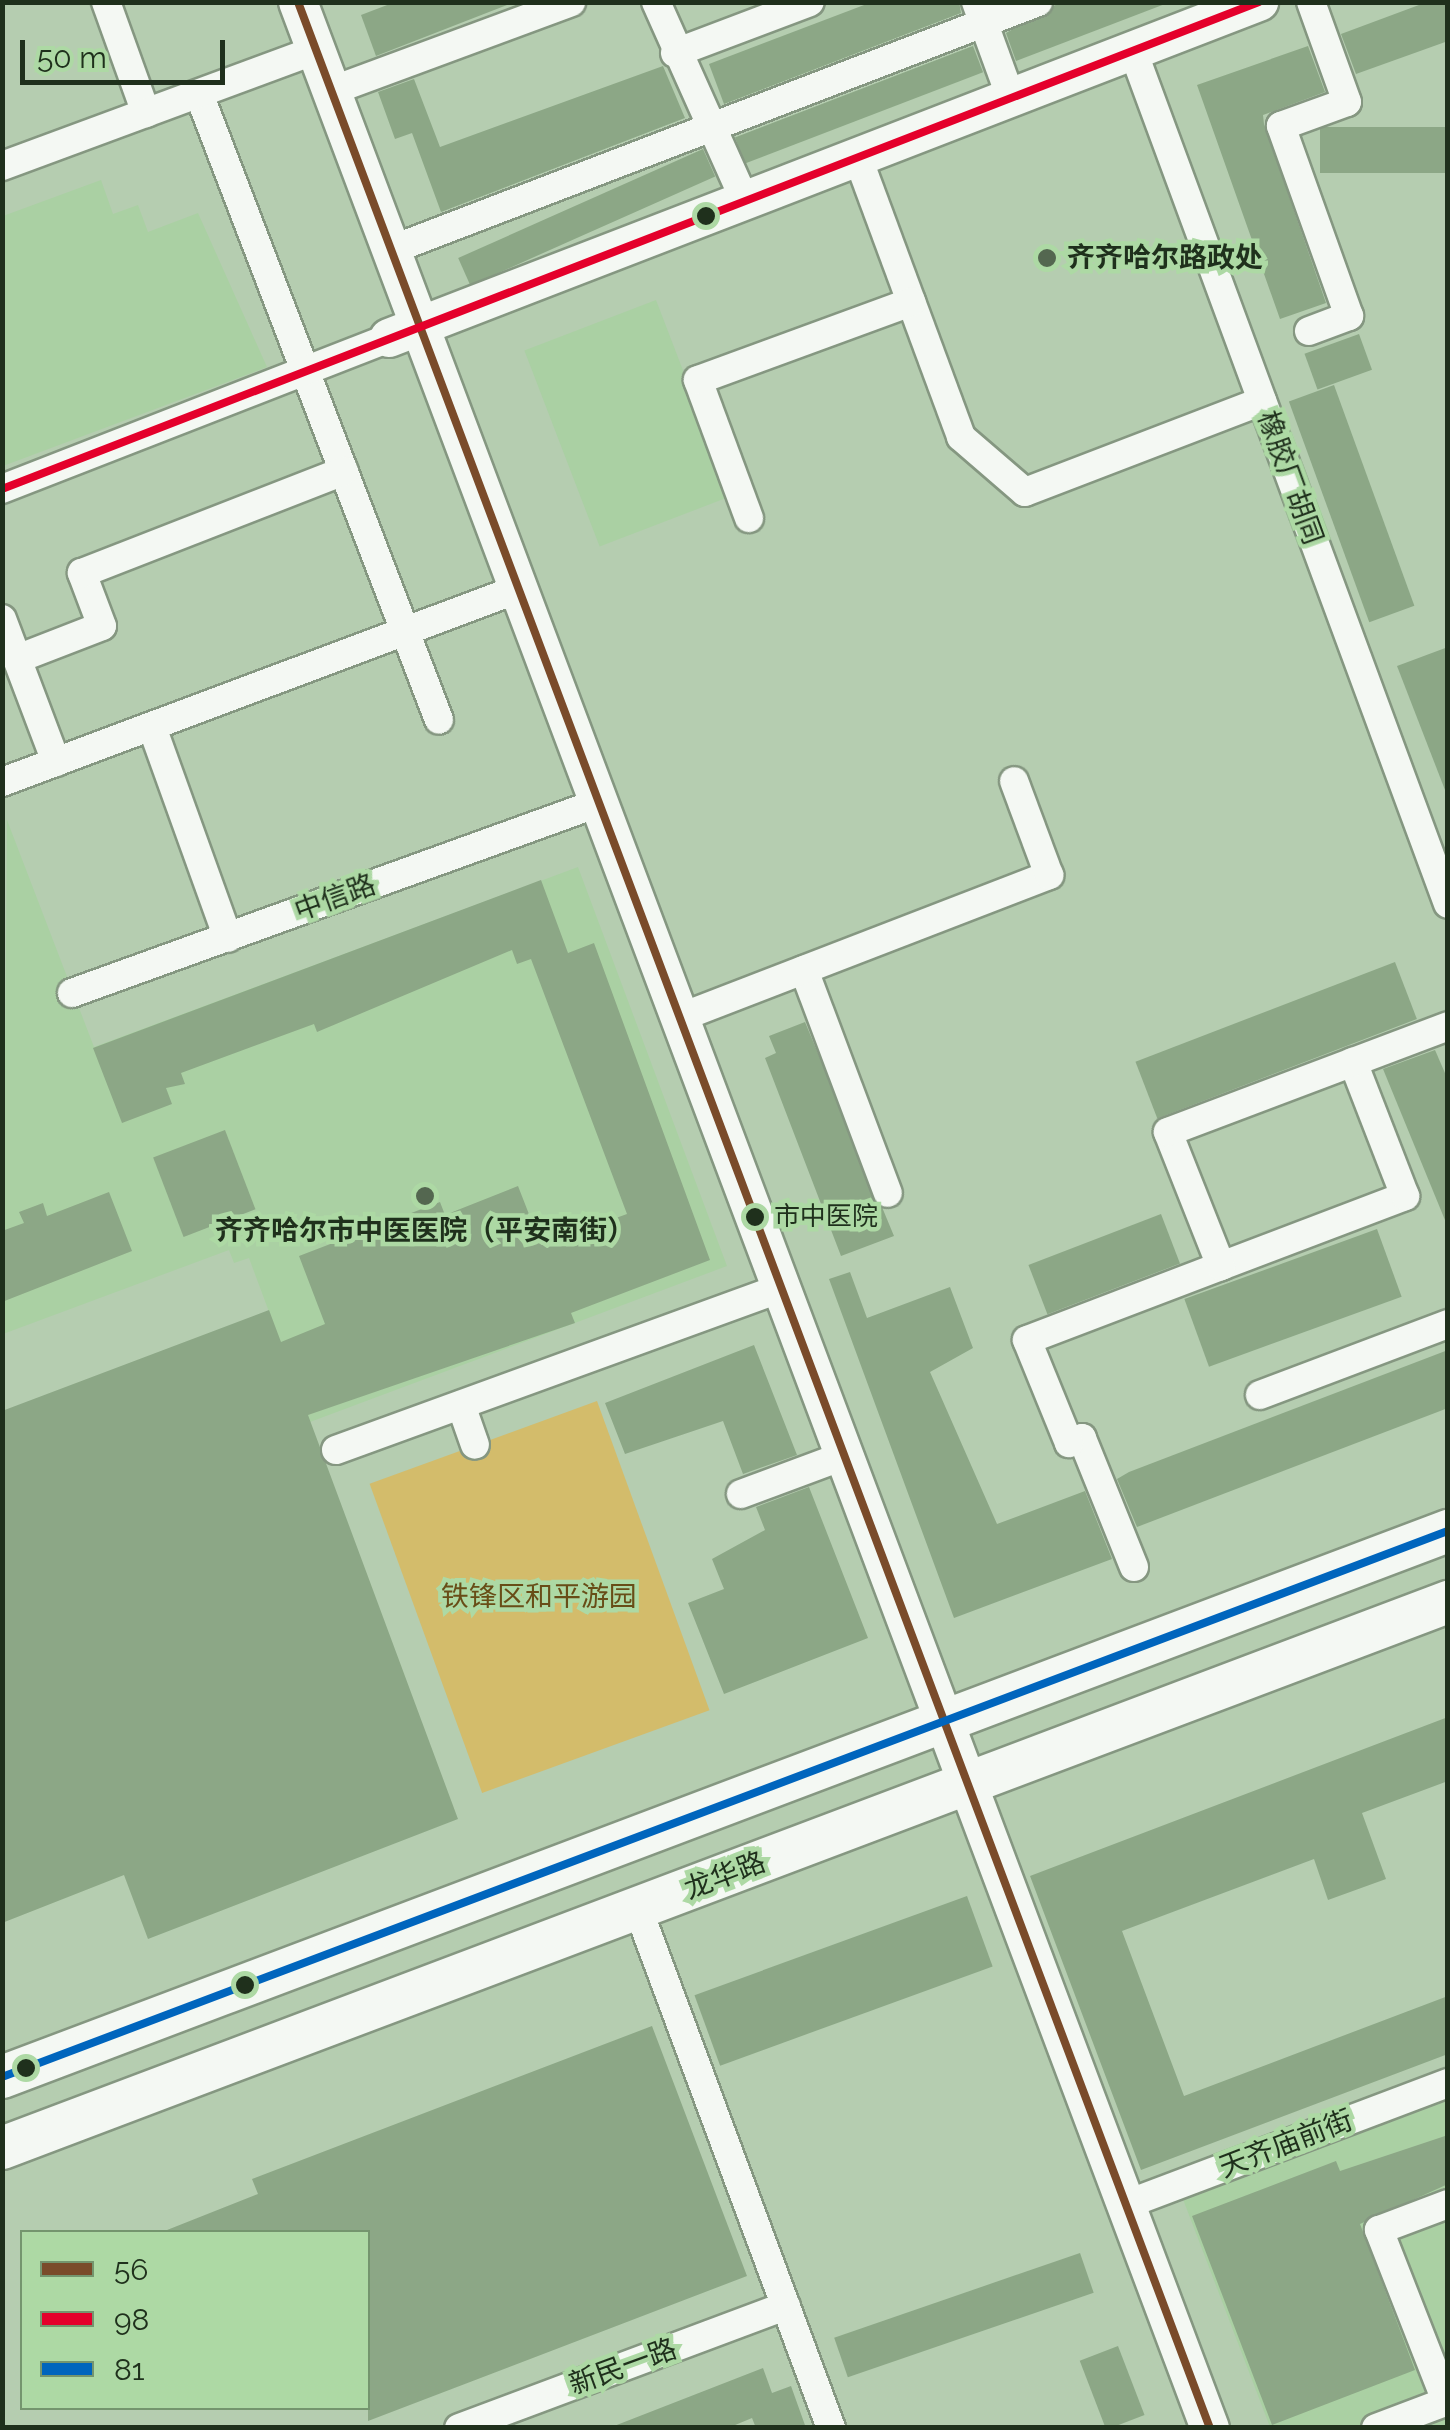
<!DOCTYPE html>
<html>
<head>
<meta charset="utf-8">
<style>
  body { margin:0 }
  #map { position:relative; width:1450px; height:2430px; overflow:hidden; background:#b5cdb0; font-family:Raleway,"Noto Sans SC",sans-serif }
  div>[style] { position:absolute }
  .built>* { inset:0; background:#aad0a3; transform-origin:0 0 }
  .green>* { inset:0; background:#d3bc6b; transform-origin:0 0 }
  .building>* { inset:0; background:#8ca786; transform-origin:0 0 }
  .roads { filter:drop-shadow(2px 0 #859781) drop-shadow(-2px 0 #859781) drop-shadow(0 2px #859781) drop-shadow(0 -2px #859781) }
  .street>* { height:28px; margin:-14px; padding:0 14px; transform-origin:14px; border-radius:14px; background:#f4f8f3 }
  .secondary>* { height:38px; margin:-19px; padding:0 19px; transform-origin:19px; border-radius:19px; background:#f4f8f3 }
  .primary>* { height:42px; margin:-21px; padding:0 21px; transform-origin:21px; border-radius:21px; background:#f4f8f3 }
  .bus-1>* { height:8px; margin:-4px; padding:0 4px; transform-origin:4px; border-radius:4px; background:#7a4b2a }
  .bus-2>* { height:8px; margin:-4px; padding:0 4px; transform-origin:4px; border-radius:4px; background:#e4002b }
  .bus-3>* { height:8px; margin:-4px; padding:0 4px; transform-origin:4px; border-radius:4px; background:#0065bd }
  .dots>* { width:28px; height:28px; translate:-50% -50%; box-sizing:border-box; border:5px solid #add9a4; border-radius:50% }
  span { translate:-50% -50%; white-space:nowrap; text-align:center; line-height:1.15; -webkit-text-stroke:9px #add9a4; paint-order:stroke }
  .bus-label { font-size:26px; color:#1f301c }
  .left { translate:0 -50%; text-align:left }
  .poi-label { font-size:28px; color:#1f301c; font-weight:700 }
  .street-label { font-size:28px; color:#1f301c }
  .park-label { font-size:28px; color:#684d17 }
  .frame { position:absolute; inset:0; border:5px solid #1f301c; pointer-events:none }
  .legend { position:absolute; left:20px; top:2230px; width:350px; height:180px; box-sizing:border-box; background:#add9a4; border:2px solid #74956e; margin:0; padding:12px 18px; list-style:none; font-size:30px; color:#1f301c }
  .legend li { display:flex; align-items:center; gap:20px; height:50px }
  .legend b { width:50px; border:2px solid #74956e }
  .scale { position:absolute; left:20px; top:40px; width:205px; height:45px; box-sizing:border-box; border:5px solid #1f301c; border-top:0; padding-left:12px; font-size:30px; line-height:35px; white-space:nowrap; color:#1f301c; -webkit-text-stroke:8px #add9a4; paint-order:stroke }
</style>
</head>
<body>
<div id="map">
  <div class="built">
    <div style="clip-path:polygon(101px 180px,113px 214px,138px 205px,148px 232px,198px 213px,267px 367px,3px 466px,3px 216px)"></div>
    <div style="left:656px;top:300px;width:210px;height:141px;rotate:69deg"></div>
    <div style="clip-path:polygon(7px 820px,94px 1047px,578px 867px,727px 1266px,310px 1422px,249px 1258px,234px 1263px,229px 1250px,3px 1334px)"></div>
    <div style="clip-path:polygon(1447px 2094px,1447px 2427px,1270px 2427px,1181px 2194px)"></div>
  </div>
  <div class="green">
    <div style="left:597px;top:1401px;width:329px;height:242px;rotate:70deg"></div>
  </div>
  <div class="building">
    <div style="clip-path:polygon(395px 2px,506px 2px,507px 5px,376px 56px,361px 15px)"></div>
    <div style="clip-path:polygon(872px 2px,959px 2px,961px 13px,724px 104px,709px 64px)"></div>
    <div style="clip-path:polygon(1061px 2px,1164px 2px,1165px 4px,1016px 61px,1006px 33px)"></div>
    <div style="clip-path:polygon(1427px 2px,1448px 2px,1448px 41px,1356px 74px,1341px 34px)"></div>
    <div style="left:973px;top:46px;width:28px;height:255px;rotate:69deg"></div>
    <div style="clip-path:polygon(1308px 46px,1325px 92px,1263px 115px,1264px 124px,1326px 303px,1280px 319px,1197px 85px)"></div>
    <div style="clip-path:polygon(663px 66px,685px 118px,441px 212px,412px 133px,395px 139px,378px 92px,414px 79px,440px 147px)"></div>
    <div style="left:1448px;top:127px;width:46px;height:128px;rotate:90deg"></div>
    <div style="left:703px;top:149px;width:30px;height:268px;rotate:66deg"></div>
    <div style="left:1359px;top:334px;width:38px;height:58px;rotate:70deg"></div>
    <div style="left:1334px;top:385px;width:235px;height:48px;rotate:70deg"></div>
    <div style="clip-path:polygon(1448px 647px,1448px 790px,1445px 790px,1397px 666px)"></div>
    <div style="clip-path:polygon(541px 880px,568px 953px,594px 943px,710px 1260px,571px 1313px,575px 1323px,308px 1415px,458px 1819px,148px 1939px,124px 1875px,2px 1923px,2px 1411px,269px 1310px,281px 1342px,325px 1324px,299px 1256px,440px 1202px,445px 1215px,518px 1186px,541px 1245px,627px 1214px,531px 959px,517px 964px,512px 950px,317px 1032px,314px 1024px,181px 1073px,185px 1084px,166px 1088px,172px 1104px,122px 1123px,93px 1048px)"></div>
    <div style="left:1395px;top:962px;width:61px;height:278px;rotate:69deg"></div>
    <div style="clip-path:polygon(805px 1022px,894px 1236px,841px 1256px,765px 1058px,776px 1053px,769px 1036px)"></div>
    <div style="clip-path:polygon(1435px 1050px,1448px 1080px,1447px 1225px,1383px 1069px)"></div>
    <div style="left:225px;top:1130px;width:85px;height:77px;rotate:69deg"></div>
    <div style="clip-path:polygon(109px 1192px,132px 1251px,2px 1302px,2px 1231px,24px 1223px,19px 1212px,43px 1203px,47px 1216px)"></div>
    <div style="left:1161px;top:1214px;width:53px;height:142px;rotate:69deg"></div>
    <div style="left:1377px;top:1229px;width:72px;height:205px;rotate:70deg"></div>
    <div style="clip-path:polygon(850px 1272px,867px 1318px,950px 1287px,973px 1348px,930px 1372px,997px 1524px,1085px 1491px,1112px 1559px,954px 1618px,829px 1279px)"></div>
    <div style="clip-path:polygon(754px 1345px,797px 1455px,743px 1474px,723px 1421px,625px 1454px,605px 1403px)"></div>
    <div style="clip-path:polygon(1448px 1350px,1448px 1408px,1137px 1527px,1117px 1479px,1129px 1472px)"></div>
    <div style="clip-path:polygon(809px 1487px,868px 1638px,724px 1694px,688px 1603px,724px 1589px,712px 1559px,765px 1530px,756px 1507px)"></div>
    <div style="clip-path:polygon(1448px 1717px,1448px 1781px,1362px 1813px,1386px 1879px,1328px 1900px,1314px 1859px,1122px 1931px,1184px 2096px,1448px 1996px,1448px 2054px,1141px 2170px,1030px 1876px)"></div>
    <div style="left:967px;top:1896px;width:75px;height:290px;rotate:70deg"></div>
    <div style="clip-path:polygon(652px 2026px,747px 2276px,368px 2421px,368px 2232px,162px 2232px,258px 2194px,252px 2179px)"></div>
    <div style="clip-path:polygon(1448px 2135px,1448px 2184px,1360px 2224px,1415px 2370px,1272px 2425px,1192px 2216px,1336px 2161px,1340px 2171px)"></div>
    <div style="left:1080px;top:2253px;width:42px;height:260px;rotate:71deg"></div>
    <div style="left:1118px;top:2346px;width:74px;height:41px;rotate:69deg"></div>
    <div style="clip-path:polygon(763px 2368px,772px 2393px,791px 2386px,806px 2428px,756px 2428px,752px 2418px,728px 2428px,609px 2428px)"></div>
  </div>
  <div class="roads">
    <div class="street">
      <div style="left:106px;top:2px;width:118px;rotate:70.2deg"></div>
      <div style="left:656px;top:2px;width:218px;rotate:65.9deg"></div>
      <div style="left:976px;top:2px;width:102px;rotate:70deg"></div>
      <div style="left:1133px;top:51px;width:909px;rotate:69.73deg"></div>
      <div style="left:675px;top:53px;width:144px;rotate:-20.7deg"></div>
      <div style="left:331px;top:91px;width:256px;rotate:-20.3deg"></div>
      <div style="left:199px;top:94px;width:670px;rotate:69.02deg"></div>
      <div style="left:858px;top:158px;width:297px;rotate:69.7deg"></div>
      <div style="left:961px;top:437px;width:84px;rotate:40.7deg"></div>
      <div style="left:1025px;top:492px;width:254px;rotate:-21deg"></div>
      <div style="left:2px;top:166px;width:334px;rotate:-20.3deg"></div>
      <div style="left:391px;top:250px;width:693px;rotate:-20.97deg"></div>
      <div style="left:1309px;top:331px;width:43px;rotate:-20.6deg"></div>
      <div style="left:1349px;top:316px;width:202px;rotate:-109.7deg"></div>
      <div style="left:1281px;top:126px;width:70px;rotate:-20deg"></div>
      <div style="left:1347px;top:102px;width:106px;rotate:-109.8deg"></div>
      <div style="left:2px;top:489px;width:415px;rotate:-21.3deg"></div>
      <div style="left:749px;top:518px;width:147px;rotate:-110.3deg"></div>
      <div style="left:698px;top:380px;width:227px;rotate:-20.1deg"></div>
      <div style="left:2px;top:619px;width:153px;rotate:69.3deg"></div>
      <div style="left:17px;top:659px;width:91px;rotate:-21.2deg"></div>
      <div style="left:102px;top:626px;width:57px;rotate:-110.7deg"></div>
      <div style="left:82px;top:573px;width:281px;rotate:-21.3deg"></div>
      <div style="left:152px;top:727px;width:224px;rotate:70.2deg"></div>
      <div style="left:2px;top:782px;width:551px;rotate:-20.51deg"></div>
      <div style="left:804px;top:970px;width:238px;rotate:69.4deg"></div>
      <div style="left:72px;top:993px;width:559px;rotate:-19.86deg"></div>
      <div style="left:679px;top:1018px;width:397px;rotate:-21.1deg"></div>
      <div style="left:1049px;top:875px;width:100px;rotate:-110.4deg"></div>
      <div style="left:1221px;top:1266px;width:197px;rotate:-20.8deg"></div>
      <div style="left:1405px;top:1196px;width:144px;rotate:-111.2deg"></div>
      <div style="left:1260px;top:1395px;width:201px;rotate:-20.7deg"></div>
      <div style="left:461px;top:1405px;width:42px;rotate:70.7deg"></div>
      <div style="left:336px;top:1450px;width:473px;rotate:-20deg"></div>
      <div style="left:741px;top:1494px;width:109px;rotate:-20.4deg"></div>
      <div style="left:1134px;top:1567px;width:139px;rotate:-112deg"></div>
      <div style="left:1082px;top:1438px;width:14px;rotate:159deg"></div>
      <div style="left:1069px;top:1443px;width:111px;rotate:-112.2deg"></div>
      <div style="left:1027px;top:1340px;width:208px;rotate:-20.9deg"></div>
      <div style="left:1221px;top:1266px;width:144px;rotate:-111.6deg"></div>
      <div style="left:1168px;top:1132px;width:299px;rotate:-20.7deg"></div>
      <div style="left:638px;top:1909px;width:554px;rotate:69.6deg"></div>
      <div style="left:1125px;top:2205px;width:345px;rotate:-20.7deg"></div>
      <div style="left:1446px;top:2401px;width:184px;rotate:-111.4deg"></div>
      <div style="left:1379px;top:2230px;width:74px;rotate:-20.6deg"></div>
      <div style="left:459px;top:2428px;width:349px;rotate:-20.5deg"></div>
      <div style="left:1376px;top:2428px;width:77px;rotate:-20.6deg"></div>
    </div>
    <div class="secondary">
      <div style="left:298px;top:2px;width:2592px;rotate:69.4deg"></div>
      <div style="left:389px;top:338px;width:933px;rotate:-21.12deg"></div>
    </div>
    <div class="primary">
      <div style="left:2px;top:2077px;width:1546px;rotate:-20.69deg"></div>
      <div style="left:2px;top:2148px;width:1546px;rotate:-20.69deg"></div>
    </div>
  </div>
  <div class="bus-1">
    <div style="left:298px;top:2px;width:2592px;rotate:69.4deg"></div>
  </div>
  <div class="bus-2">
    <div style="left:2px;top:489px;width:1348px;rotate:-21.18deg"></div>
  </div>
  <div class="bus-3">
    <div style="left:2px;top:2077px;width:1546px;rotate:-20.69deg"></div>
  </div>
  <div class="dots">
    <div style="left:706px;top:216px;background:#1f301c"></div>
    <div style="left:1047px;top:258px;background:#546750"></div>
    <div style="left:425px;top:1196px;background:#546750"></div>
    <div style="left:755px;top:1217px;background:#1f301c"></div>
    <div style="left:245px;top:1985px;background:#1f301c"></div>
    <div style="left:26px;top:2068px;background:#1f301c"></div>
  </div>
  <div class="bus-label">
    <span class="left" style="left:774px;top:1217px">市中医院</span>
  </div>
  <div class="poi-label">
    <span class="left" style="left:1067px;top:258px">齐齐哈尔路政处</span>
    <span style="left:425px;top:1231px">齐齐哈尔市中医医院（平安南街）</span>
  </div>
  <div class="street-label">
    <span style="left:1290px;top:478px;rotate:70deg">橡胶厂胡同</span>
    <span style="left:335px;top:898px;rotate:-20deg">中信路</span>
    <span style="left:725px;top:1876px;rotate:-21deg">龙华路</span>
    <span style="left:1286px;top:2144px;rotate:-21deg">天齐庙前街</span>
    <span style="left:623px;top:2367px;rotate:-20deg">新民一路</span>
  </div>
  <div class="park-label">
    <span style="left:539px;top:1597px">铁锋区和平游园</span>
  </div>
  <div class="frame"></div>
  <ul class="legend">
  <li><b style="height:12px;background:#7a4b2a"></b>56</li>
  <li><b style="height:12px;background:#e4002b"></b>98</li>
  <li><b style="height:12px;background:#0065bd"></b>81</li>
  </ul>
  <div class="scale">50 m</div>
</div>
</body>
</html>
